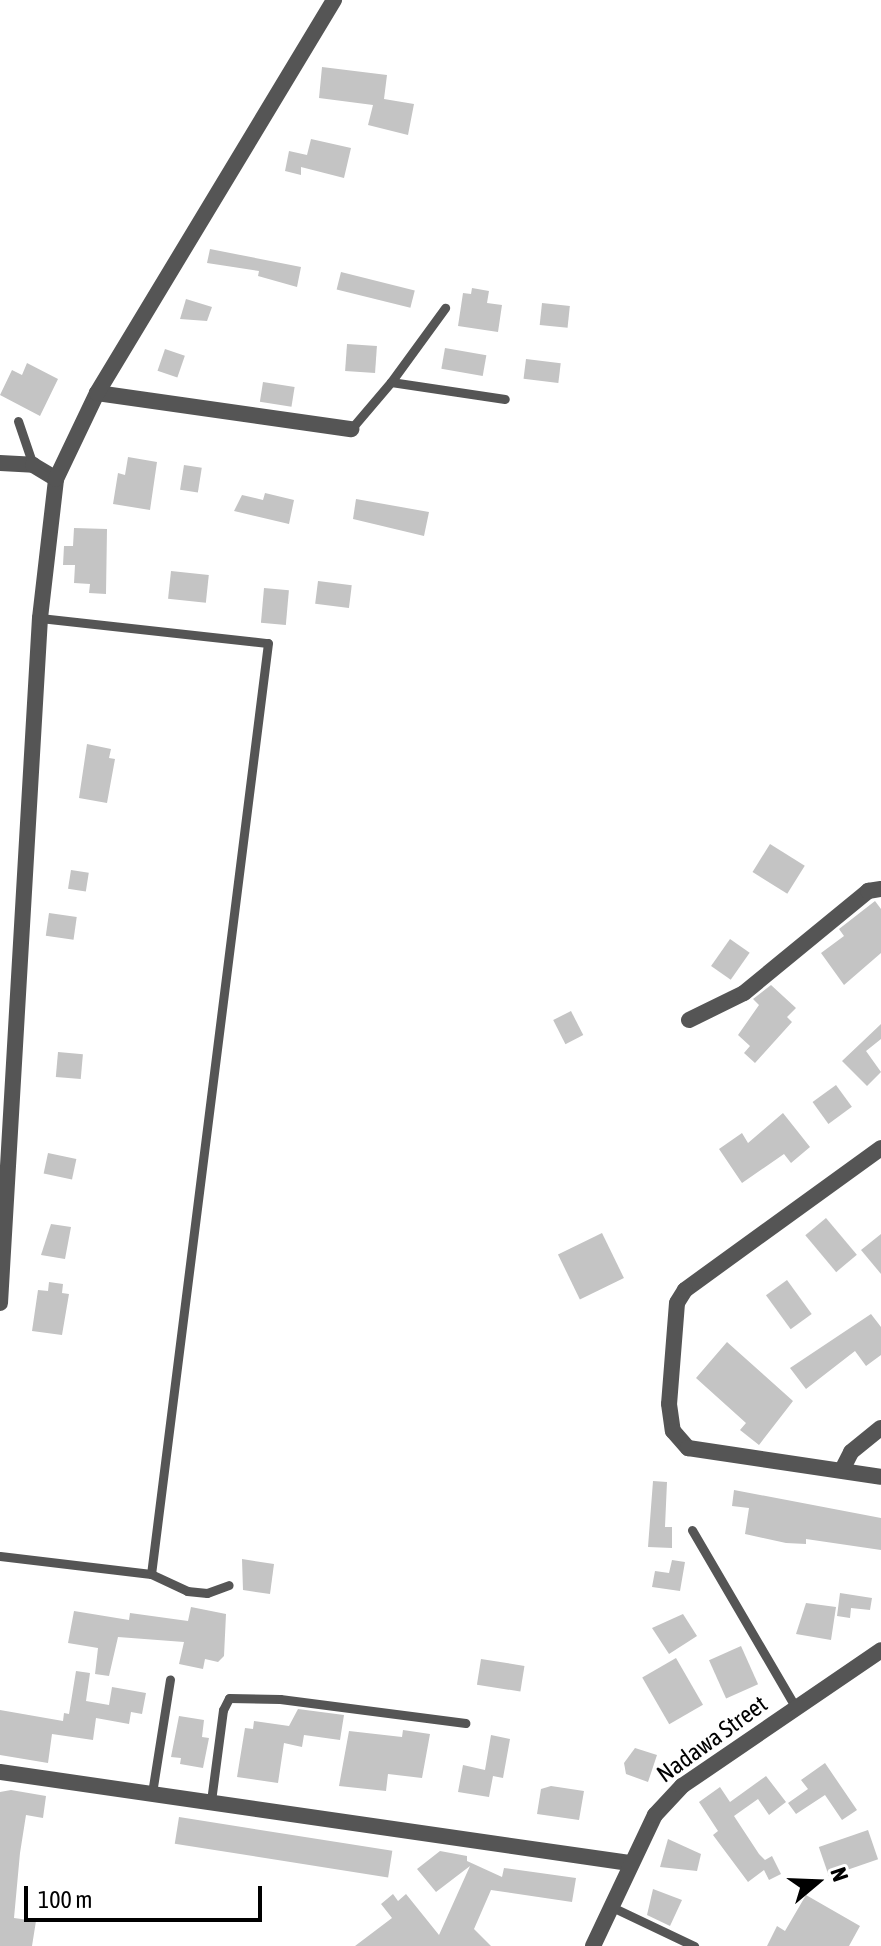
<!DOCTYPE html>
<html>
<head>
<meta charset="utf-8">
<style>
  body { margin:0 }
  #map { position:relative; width:881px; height:1946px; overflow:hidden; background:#fff; font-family:"Asap Condensed",sans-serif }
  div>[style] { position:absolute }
  .building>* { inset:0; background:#c4c4c4; transform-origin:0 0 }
  .service>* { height:9px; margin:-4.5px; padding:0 4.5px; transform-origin:4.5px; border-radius:4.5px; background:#555 }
  .minor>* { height:16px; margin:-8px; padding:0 8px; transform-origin:8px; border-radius:8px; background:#555 }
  span { translate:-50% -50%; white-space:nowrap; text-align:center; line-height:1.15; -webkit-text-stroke:6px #fff; paint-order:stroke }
  .street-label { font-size:24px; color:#000 }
  .north { position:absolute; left:777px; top:1842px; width:80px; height:80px; -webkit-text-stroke:6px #fff; paint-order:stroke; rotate:71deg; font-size:22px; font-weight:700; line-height:32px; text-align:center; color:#000 }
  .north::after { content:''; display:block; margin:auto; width:28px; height:36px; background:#000; clip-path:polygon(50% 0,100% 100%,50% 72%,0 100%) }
  .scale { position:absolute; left:24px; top:1886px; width:238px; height:36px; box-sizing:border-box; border:4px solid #000; border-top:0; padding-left:10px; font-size:24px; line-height:28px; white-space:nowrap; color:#000; -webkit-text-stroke:6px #fff; paint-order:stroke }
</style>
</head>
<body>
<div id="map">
  <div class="building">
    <div style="clip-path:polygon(322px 67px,387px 75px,384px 99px,414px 104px,408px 135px,368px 125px,373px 105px,319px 98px)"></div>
    <div style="clip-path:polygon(311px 139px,351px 148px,344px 178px,301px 167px,301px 175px,285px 171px,289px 151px,307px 155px)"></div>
    <div style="clip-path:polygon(210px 249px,301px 267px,297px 287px,258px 276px,259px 271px,207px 263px)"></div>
    <div style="left:341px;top:272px;width:76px;height:18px;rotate:14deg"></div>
    <div style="clip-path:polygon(472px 288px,489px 291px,487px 303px,502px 305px,498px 332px,458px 326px,463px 293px,471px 294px)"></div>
    <div style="clip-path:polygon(186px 299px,212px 307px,207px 321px,180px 319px)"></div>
    <div style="left:542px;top:303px;width:28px;height:22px;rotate:6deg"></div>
    <div style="left:347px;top:344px;width:30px;height:27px;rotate:4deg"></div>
    <div style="left:445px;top:348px;width:42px;height:21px;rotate:10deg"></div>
    <div style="left:165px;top:349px;width:21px;height:23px;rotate:19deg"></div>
    <div style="left:526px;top:359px;width:35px;height:20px;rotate:7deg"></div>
    <div style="clip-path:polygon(27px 363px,58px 379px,40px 416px,0 395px,12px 370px,22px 375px)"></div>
    <div style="left:263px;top:382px;width:32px;height:20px;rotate:9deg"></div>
    <div style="clip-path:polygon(128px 457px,157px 462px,150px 510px,113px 504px,118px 473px,125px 475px)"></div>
    <div style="left:184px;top:465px;width:18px;height:25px;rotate:9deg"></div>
    <div style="clip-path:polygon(265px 493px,294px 500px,289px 524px,234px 511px,242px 495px,263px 500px)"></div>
    <div style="clip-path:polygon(356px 499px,429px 512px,424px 536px,353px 519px)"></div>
    <div style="clip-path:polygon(74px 528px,107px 529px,106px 594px,89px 593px,90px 584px,74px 583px,75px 565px,63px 565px,64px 546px,73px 546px)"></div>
    <div style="left:171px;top:571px;width:38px;height:28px;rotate:6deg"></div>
    <div style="left:318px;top:581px;width:34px;height:23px;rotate:7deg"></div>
    <div style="left:264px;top:588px;width:25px;height:35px;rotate:5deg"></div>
    <div style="clip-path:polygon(87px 744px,111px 749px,109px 758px,115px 759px,107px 803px,79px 798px)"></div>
    <div style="left:770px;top:844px;width:41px;height:33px;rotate:32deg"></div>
    <div style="left:71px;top:870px;width:18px;height:19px;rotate:9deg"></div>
    <div style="clip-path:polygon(875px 901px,881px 909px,881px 953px,844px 985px,821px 953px,844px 936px,839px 929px)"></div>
    <div style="left:49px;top:913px;width:28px;height:23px;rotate:8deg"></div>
    <div style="left:730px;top:939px;width:24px;height:33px;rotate:35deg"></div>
    <div style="clip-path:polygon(771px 985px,796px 1008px,787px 1017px,792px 1022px,755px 1063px,744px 1053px,750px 1046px,738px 1035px,759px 1005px,753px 999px)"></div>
    <div style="left:571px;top:1011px;width:27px;height:20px;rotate:63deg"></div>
    <div style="clip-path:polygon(881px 1024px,881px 1039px,866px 1051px,881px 1072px,867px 1086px,842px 1061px)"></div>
    <div style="left:58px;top:1052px;width:25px;height:25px;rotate:5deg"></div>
    <div style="left:836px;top:1085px;width:27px;height:29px;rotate:54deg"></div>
    <div style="clip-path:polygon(783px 1113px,810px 1147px,791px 1163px,784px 1154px,742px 1183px,719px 1149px,742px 1133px,748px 1143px)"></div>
    <div style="left:48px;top:1153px;width:29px;height:21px;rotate:12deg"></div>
    <div style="left:826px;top:1218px;width:48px;height:27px;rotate:50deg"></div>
    <div style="clip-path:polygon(51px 1224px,71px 1227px,65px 1259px,41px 1255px)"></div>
    <div style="left:602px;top:1233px;width:50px;height:49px;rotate:64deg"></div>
    <div style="clip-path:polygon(881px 1234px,881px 1274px,861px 1250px)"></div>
    <div style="left:787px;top:1280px;width:42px;height:26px;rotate:54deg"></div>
    <div style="clip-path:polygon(49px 1282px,63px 1284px,62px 1293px,69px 1294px,62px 1335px,32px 1331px,38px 1290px,48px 1291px)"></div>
    <div style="clip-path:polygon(871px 1314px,881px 1327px,881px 1355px,866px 1366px,855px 1351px,806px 1389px,790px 1368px)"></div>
    <div style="clip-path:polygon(727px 1342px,793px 1401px,759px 1445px,740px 1430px,746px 1423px,696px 1378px)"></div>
    <div style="clip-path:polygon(653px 1481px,667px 1482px,665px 1527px,672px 1527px,672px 1548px,648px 1547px)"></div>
    <div style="clip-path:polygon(734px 1490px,881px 1518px,881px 1550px,806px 1539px,806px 1544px,786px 1543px,745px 1534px,749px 1508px,732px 1506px)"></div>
    <div style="clip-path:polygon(242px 1559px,274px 1564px,270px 1594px,243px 1590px)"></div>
    <div style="clip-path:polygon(672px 1560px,685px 1562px,680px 1591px,652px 1587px,655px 1571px,669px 1573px)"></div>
    <div style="clip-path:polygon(840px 1593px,872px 1598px,870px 1610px,851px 1608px,850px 1618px,837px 1616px)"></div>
    <div style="clip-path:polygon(806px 1603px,836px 1607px,831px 1640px,796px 1634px)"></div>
    <div style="clip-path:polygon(191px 1607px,226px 1614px,224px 1656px,218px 1662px,205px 1659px,203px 1669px,179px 1664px,184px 1642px,118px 1637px,109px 1676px,95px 1674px,98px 1648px,68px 1643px,74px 1611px,129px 1620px,130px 1613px,188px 1621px)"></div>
    <div style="clip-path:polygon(683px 1614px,697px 1636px,669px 1654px,652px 1628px)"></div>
    <div style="left:741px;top:1646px;width:42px;height:35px;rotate:66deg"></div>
    <div style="left:676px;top:1658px;width:54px;height:39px;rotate:60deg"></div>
    <div style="left:481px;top:1659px;width:44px;height:26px;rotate:9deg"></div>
    <div style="clip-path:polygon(76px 1671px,90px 1673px,86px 1701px,109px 1705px,112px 1687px,146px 1693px,142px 1714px,131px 1712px,129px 1724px,96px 1718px,93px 1740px,52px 1734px,48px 1763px,0 1755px,0 1710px,63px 1721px,64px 1713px,69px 1714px)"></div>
    <div style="clip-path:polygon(298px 1709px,344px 1715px,340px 1740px,304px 1735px,302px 1747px,284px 1743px,278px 1783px,237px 1777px,245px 1728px,253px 1729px,254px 1721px,289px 1726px)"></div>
    <div style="clip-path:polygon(179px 1716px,204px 1720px,202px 1737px,209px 1738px,203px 1768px,180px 1764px,181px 1758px,171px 1757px)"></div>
    <div style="clip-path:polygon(403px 1730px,430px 1734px,422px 1778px,388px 1774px,386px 1791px,339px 1786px,349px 1731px,402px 1737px)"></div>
    <div style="clip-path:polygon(491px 1735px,510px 1739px,503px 1778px,493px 1776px,489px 1797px,458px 1792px,463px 1765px,485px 1770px)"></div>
    <div style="clip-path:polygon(635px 1748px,657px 1755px,648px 1782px,626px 1774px,624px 1763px)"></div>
    <div style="clip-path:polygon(825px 1763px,857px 1810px,842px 1820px,825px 1795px,796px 1814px,788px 1803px,808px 1789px,801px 1780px)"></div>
    <div style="clip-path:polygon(766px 1776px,786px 1802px,769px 1815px,758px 1799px,734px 1816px,759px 1854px,765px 1860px,772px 1856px,781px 1874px,769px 1880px,764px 1870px,748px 1882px,713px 1835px,718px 1831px,699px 1802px,720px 1787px,730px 1802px)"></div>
    <div style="clip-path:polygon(551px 1786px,584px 1791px,579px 1820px,537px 1814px,541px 1789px)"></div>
    <div style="clip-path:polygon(11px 1790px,46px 1796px,43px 1818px,26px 1815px,20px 1853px,14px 1918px,36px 1921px,32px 1946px,0 1946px,0 1792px)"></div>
    <div style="left:179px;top:1817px;width:216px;height:27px;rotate:9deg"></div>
    <div style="left:868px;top:1830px;width:31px;height:52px;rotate:71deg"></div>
    <div style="clip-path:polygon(668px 1839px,701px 1854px,697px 1871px,660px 1867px)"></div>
    <div style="clip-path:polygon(440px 1851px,467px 1856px,467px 1861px,502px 1877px,504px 1868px,576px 1878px,572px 1902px,491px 1890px,474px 1929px,491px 1946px,355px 1946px,392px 1918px,381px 1904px,393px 1894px,398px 1901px,406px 1894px,439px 1935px,470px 1866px,436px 1892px,417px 1869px)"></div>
    <div style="clip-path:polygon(653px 1889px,682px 1900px,670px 1926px,647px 1915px)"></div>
    <div style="clip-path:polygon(806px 1895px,860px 1926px,849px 1946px,767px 1946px,777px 1926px,785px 1931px)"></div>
  </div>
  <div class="service">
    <div style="left:391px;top:382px;width:92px;rotate:-53.9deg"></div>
    <div style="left:18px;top:421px;width:46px;rotate:71.2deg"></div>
    <div style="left:351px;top:429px;width:62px;rotate:-49.6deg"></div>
    <div style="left:391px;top:382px;width:115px;rotate:8.5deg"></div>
    <div style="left:40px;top:618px;width:229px;rotate:6.3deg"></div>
    <div style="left:268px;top:643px;width:938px;rotate:97.16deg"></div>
    <div style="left:692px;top:1530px;width:206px;rotate:59.7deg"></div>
    <div style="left:0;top:1556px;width:152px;rotate:6.8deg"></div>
    <div style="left:151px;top:1574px;width:40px;rotate:25deg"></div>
    <div style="left:187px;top:1591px;width:20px;rotate:6deg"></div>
    <div style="left:207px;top:1593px;width:23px;rotate:-20deg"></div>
    <div style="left:152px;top:1793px;width:115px;rotate:-81deg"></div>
    <div style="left:211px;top:1801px;width:92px;rotate:-82.5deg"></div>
    <div style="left:223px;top:1710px;width:13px;rotate:-63deg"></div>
    <div style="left:229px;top:1698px;width:51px;rotate:1.1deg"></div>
    <div style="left:280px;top:1699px;width:187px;rotate:7.4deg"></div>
    <div style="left:612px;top:1907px;width:91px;rotate:25.4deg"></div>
  </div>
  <div class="minor">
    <div style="left:97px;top:393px;width:257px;rotate:8.1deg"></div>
    <div style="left:0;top:463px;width:33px;rotate:3deg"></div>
    <div style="left:33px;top:465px;width:27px;rotate:31deg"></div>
    <div style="left:689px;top:1020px;width:61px;rotate:-26.1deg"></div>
    <div style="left:744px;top:993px;width:161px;rotate:-39.4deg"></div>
    <div style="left:868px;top:891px;width:13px;rotate:-9deg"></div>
    <div style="left:881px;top:1148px;width:242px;rotate:144.1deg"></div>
    <div style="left:685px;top:1290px;width:15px;rotate:122deg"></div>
    <div style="left:677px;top:1303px;width:101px;rotate:94.5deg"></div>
    <div style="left:669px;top:1404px;width:27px;rotate:82deg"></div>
    <div style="left:673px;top:1431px;width:23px;rotate:49deg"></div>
    <div style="left:688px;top:1448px;width:195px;rotate:8.5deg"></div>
    <div style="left:0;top:1303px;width:686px;rotate:-86.66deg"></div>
    <div style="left:40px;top:618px;width:140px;rotate:-83.4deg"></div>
    <div style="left:56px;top:479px;width:95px;rotate:-64.5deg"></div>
    <div style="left:97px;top:393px;width:459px;rotate:-58.9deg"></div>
    <div style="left:842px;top:1470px;width:20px;rotate:-63deg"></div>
    <div style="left:851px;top:1452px;width:38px;rotate:-39deg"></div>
    <div style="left:0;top:1772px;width:636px;rotate:8.23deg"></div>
    <div style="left:593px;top:1946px;width:145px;rotate:-64.7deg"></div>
    <div style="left:655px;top:1815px;width:40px;rotate:-47deg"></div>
    <div style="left:682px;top:1786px;width:241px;rotate:-34.3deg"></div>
  </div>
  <div class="street-label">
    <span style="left:712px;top:1739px;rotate:-36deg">Nadawa Street</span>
  </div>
  <div class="north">N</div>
  <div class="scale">100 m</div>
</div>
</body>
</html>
